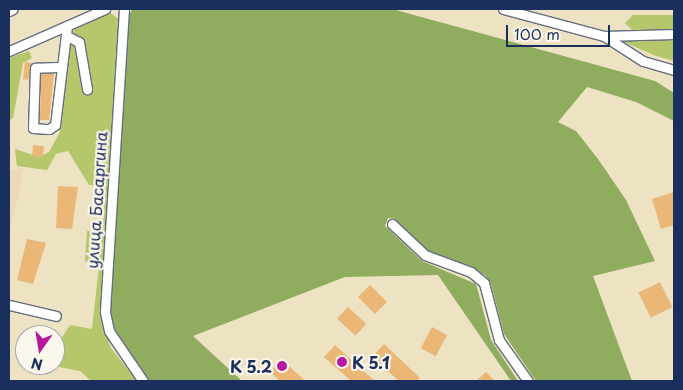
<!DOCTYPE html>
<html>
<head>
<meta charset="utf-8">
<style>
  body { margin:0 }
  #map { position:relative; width:683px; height:390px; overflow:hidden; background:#ede2c2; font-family:"Playpen Sans",sans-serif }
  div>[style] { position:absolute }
  .built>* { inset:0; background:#edd7ba }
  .green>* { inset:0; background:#b4c76b }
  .forest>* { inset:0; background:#8fac5f }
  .building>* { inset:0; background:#eab777; transform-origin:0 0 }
  .roads { filter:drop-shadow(1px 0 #646e81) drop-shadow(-1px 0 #646e81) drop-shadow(0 1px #646e81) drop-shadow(0 -1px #646e81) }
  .minor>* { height:9px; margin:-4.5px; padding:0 4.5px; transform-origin:4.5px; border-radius:4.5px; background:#fff }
  .dots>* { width:14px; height:14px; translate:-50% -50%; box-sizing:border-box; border:2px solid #fbf7ec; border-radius:50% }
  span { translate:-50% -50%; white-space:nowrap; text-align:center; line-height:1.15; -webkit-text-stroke:4.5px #fbf7ec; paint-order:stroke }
  .street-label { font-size:16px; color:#1b2f5e }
  .poi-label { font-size:16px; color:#1b2f5e; font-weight:700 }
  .left { translate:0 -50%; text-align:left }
  .right { translate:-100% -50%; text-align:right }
  .frame { position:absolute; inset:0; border:10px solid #1b2f5e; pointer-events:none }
  .north { position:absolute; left:15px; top:325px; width:50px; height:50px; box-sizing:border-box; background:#fbf7ec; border:1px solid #a1a7b3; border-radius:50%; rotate:193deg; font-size:14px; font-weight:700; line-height:20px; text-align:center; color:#1b2f5e }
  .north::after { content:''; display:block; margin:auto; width:18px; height:22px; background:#b5179e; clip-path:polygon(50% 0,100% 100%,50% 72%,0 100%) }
  .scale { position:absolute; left:506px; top:25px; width:104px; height:22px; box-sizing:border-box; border:2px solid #1b2f5e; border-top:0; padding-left:6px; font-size:15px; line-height:18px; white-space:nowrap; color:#1b2f5e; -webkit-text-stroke:4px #fbf7ec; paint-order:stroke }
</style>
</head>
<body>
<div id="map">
  <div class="built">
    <div style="clip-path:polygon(23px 168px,22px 182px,9px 231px,9px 171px)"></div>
  </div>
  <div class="green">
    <div style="clip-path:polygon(109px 12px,120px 20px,101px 320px,111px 348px,137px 381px,91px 381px,80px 371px,49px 365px,55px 365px,55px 348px,70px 325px,92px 329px,99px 266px,85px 261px,87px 231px,103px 232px,105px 186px,89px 185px,68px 151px,56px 154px,47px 170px,17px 166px,15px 149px,39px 157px,49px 152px,60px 132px,62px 74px,75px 27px)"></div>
    <div style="clip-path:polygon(633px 15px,674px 15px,674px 29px,632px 30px,625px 23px)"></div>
    <div style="clip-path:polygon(617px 39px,674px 39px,674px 61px,656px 56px)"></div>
    <div style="clip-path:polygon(29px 51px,32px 58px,23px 63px,13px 118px,9px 121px,9px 58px)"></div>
  </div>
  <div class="forest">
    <div style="clip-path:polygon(133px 9px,392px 9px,655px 81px,674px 93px,674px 121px,636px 102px,587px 87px,558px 122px,576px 131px,598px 159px,626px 200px,655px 261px,593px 276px,632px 381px,536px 381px,504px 334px,491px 284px,485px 275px,427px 250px,395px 219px,388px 218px,385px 226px,422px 261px,476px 284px,491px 340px,518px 381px,511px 381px,438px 275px,345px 277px,193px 336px,242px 381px,147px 381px,123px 351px,106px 315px,123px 21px)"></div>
  </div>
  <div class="building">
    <div style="clip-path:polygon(25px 62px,32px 63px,28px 80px,23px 79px)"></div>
    <div style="clip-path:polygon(54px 73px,49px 120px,40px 120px,41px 74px)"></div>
    <div style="left:33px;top:145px;width:11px;height:11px;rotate:5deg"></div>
    <div style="clip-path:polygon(58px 186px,78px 187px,72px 229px,56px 228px)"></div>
    <div style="clip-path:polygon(674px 192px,674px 225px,661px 229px,652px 199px)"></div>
    <div style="clip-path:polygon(27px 239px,46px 243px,33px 284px,17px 280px)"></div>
    <div style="left:660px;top:282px;width:28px;height:24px;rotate:64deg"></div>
    <div style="left:370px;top:285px;width:24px;height:17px;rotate:45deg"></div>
    <div style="left:348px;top:307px;width:25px;height:16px;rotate:43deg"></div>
    <div style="left:432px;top:327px;width:17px;height:24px;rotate:28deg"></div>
    <div style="clip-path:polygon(384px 344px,420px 378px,417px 381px,399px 381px,372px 357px)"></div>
    <div style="clip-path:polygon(335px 345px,360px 368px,375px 381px,351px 381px,324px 357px)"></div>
    <div style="clip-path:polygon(282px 360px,300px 376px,305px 381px,280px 381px,270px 372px)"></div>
    <div style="clip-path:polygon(486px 372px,495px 381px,476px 381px)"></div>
  </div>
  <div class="roads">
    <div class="minor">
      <div style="left:124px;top:9px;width:304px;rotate:93.6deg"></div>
      <div style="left:105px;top:312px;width:19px;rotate:78deg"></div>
      <div style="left:109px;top:331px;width:60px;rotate:55.8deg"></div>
      <div style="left:503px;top:9px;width:105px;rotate:15deg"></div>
      <div style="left:604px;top:36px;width:46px;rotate:32.7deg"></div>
      <div style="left:643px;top:61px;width:32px;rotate:16deg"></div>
      <div style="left:9px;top:11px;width:4px;rotate:-27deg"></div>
      <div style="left:604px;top:36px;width:70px;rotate:-1.6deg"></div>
      <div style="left:69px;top:37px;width:11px;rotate:27deg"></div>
      <div style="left:79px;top:42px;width:48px;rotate:80.3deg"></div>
      <div style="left:9px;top:51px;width:105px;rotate:-23.6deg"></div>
      <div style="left:59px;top:67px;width:24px;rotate:178deg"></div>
      <div style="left:35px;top:68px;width:60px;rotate:91.9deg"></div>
      <div style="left:33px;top:128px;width:16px;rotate:4deg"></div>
      <div style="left:49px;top:129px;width:7px;rotate:-34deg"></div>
      <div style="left:55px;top:125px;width:100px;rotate:-83.1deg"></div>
      <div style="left:392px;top:224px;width:45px;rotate:43.2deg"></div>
      <div style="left:425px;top:255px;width:49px;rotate:20.3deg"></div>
      <div style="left:471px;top:272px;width:17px;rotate:40deg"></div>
      <div style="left:484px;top:283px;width:59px;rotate:75.3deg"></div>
      <div style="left:499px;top:340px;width:50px;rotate:54.7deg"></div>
      <div style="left:9px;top:305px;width:48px;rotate:13.2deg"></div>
    </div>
  </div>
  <div class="dots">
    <div style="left:342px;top:362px;background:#b5179e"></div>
    <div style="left:282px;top:366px;background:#b5179e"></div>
  </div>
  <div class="street-label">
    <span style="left:96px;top:200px;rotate:-86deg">улица Басаргина</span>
  </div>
  <div class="poi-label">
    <span class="left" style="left:352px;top:362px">К 5.1</span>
    <span class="right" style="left:272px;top:366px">К 5.2</span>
  </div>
  <div class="frame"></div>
  <div class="north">N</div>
  <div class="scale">100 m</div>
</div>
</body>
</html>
